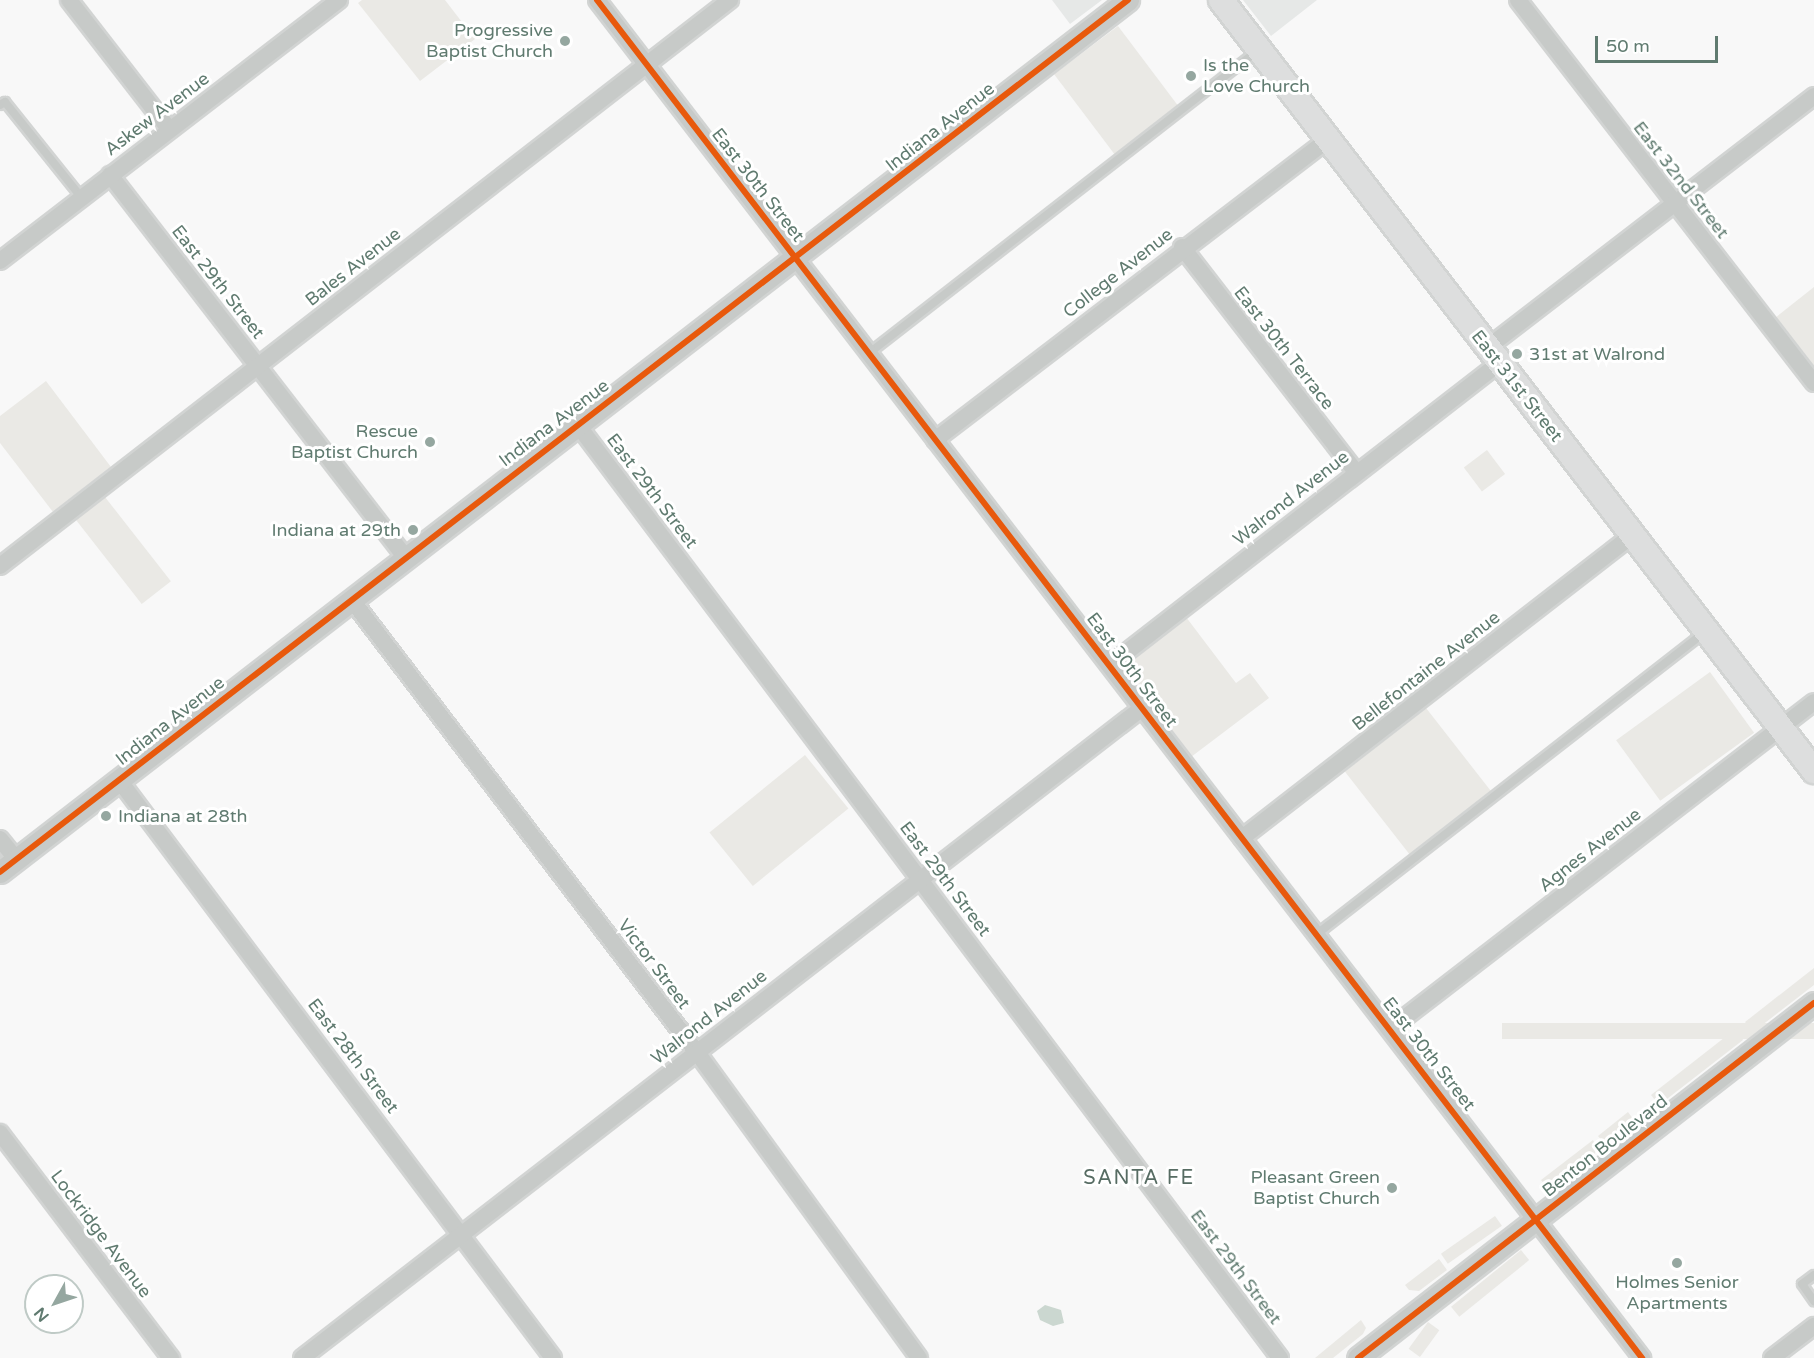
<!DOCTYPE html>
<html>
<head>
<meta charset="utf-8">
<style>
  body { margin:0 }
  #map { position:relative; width:1814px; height:1358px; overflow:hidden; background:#f8f8f8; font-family:"Varela Round",sans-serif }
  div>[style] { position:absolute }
  .built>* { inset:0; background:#e6e8e7 }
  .green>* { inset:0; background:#eae9e5; transform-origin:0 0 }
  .water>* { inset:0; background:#cbd7d0 }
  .roads { filter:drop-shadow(2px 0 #d2d4d3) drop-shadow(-2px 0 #d2d4d3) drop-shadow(0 2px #d2d4d3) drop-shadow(0 -2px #d2d4d3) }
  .service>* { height:8px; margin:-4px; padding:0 4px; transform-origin:4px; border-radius:4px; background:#c7cac8 }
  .minor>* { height:16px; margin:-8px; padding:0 8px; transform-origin:8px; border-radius:8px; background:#c7cac8 }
  .tertiary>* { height:21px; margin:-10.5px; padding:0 10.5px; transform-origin:10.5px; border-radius:10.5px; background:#c7cac8 }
  .secondary>* { height:24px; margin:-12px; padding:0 12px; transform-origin:12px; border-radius:12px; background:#dddede }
  .cycleway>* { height:6px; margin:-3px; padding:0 3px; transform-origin:3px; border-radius:3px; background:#e8590c }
  .dots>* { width:16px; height:16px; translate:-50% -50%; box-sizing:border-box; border:3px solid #fff; border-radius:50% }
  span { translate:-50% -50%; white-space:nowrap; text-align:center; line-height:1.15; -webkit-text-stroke:6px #fff; paint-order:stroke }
  .poi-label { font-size:18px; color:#607b70 }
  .right { translate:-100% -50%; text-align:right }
  .left { translate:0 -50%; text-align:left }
  .street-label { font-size:18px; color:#607b70 }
  .neighbourhood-label { font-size:20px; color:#576c63; letter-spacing:1.5px }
  .north { position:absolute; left:24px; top:1274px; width:60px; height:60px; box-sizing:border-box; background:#fff; border:2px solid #bfcac6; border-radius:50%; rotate:230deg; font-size:16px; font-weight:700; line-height:24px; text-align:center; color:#607b70 }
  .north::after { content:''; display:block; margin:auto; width:21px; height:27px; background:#95a7a0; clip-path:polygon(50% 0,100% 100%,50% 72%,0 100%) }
  .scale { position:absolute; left:1595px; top:36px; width:123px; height:27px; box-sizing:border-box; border:3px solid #607b70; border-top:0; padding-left:8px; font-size:18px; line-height:21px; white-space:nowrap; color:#607b70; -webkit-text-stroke:4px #fff; paint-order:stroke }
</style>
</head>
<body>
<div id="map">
  <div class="built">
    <div style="clip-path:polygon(1052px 0,1102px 0,1070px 24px)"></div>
    <div style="clip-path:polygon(1243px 0,1317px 0,1271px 36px)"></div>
  </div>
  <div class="green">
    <div style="clip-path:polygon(362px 0,445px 0,475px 39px,420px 81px,358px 3px)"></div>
    <div style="left:1118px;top:26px;width:102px;height:80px;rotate:53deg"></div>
    <div style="clip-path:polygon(1814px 287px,1814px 367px,1775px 318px)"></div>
    <div style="clip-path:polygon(46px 381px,111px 467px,53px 512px,0 443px,0 416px)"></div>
    <div style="left:1487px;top:450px;width:30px;height:29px;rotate:53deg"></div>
    <div style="left:105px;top:497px;width:107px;height:37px;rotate:52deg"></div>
    <div style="clip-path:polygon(1186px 617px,1236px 683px,1250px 673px,1269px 698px,1191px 757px,1125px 666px)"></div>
    <div style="left:1710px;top:672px;width:75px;height:116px;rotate:54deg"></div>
    <div style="left:1426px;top:708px;width:106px;height:103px;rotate:52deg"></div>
    <div style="left:805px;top:755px;width:69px;height:123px;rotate:51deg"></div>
    <div style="clip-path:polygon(1814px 968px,1814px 985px,1757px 1029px,1749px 1027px,1745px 1022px)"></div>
    <div style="left:1814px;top:1023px;width:16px;height:312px;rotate:90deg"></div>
    <div style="clip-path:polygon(1738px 1027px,1743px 1040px,1663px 1102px,1655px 1100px,1651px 1095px)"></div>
    <div style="clip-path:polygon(1628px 1112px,1636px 1123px,1610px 1143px,1603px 1142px,1598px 1136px)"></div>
    <div style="clip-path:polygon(1593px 1140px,1597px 1148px,1594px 1155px,1549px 1190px,1541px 1180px)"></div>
    <div style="left:1495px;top:1216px;width:12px;height:66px;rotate:55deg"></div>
    <div style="left:1521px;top:1250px;width:13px;height:90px;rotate:51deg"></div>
    <div style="clip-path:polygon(1439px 1259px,1447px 1270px,1419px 1291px,1409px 1290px,1405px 1285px)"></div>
    <div style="clip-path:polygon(1361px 1320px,1366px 1328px,1363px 1334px,1333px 1358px,1315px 1358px)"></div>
    <div style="left:1428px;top:1322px;width:14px;height:33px;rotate:36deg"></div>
  </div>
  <div class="water">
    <div style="clip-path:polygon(1045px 1305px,1061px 1310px,1064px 1323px,1053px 1326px,1040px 1320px,1037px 1311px)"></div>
  </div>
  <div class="roads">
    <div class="service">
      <div style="left:0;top:105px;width:6px;rotate:-31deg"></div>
      <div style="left:5px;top:102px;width:122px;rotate:51.3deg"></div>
      <div style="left:868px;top:354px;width:493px;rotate:-37.9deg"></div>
      <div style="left:1317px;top:934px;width:490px;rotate:-37.9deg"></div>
      <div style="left:1814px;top:1275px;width:15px;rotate:143deg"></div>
      <div style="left:1802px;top:1284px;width:21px;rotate:55deg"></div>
    </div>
    <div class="minor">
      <div style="left:69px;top:0;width:163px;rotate:52.2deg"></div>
      <div style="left:597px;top:0;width:1714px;rotate:52.42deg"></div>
      <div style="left:1518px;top:0;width:484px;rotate:52.3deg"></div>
      <div style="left:110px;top:175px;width:483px;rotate:52.3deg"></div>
      <div style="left:1182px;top:247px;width:284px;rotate:52.3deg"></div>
      <div style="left:0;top:261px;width:428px;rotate:-37.6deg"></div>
      <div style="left:1487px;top:348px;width:413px;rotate:-37.6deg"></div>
      <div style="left:577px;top:424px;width:1169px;rotate:53.03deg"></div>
      <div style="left:935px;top:440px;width:495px;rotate:-37.4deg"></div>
      <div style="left:0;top:566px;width:924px;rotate:-37.79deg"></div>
      <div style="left:351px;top:599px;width:569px;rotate:52.65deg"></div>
      <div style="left:696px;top:1051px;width:379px;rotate:54deg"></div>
      <div style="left:1110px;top:665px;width:492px;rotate:-37.8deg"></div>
      <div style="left:119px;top:780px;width:723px;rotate:53.1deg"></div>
      <div style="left:1242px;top:838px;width:495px;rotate:-37.8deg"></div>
      <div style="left:0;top:839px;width:26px;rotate:51deg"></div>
      <div style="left:1390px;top:1029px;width:535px;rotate:-37.64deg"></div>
      <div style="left:0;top:1133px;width:283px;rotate:52.8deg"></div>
      <div style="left:302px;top:1358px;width:1062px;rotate:-37.73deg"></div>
      <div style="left:1772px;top:1358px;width:53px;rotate:-37.3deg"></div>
    </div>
    <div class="tertiary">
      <div style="left:0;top:872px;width:1426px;rotate:-37.71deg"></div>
      <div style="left:1358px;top:1358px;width:578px;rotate:-37.9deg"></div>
    </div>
    <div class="secondary">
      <div style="left:1221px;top:0;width:973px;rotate:52.43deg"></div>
    </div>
  </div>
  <div class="cycleway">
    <div style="left:597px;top:0;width:1714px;rotate:52.42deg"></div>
    <div style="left:0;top:872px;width:1426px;rotate:-37.71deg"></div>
    <div style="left:1358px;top:1358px;width:578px;rotate:-37.9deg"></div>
  </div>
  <div class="dots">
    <div style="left:565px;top:41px;background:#95a7a0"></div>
    <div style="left:1191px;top:76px;background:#95a7a0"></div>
    <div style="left:1517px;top:354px;background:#95a7a0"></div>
    <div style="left:430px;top:442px;background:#95a7a0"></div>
    <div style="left:413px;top:530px;background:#95a7a0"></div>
    <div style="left:106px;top:816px;background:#95a7a0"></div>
    <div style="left:1392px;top:1188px;background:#95a7a0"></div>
    <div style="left:1677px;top:1263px;background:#95a7a0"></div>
  </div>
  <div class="poi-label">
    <span class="right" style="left:553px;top:41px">Progressive<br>Baptist Church</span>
    <span class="left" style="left:1203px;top:76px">Is the<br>Love Church</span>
    <span class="left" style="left:1529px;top:354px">31st at Walrond</span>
    <span class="right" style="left:418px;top:442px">Rescue<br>Baptist Church</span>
    <span class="right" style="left:401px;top:530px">Indiana at 29th</span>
    <span class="left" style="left:118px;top:816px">Indiana at 28th</span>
    <span class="right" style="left:1380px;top:1188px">Pleasant Green<br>Baptist Church</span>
    <span style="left:1677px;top:1293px">Holmes Senior<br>Apartments</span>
  </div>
  <div class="street-label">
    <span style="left:157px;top:114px;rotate:-37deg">Askew Avenue</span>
    <span style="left:940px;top:127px;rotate:-38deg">Indiana Avenue</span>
    <span style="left:1681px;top:180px;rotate:52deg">East 32nd Street</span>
    <span style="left:758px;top:185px;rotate:52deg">East 30th Street</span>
    <span style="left:353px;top:267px;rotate:-38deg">Bales Avenue</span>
    <span style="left:1118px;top:273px;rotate:-38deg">College Avenue</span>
    <span style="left:218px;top:282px;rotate:52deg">East 29th Street</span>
    <span style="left:1284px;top:348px;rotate:52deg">East 30th Terrace</span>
    <span style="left:1517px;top:386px;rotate:52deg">East 31st Street</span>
    <span style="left:554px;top:423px;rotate:-37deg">Indiana Avenue</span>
    <span style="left:652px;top:491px;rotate:53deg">East 29th Street</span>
    <span style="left:1291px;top:498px;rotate:-38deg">Walrond Avenue</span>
    <span style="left:1132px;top:670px;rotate:53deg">East 30th Street</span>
    <span style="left:1426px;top:671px;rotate:-38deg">Bellefontaine Avenue</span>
    <span style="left:170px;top:721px;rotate:-38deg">Indiana Avenue</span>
    <span style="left:1590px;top:850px;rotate:-38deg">Agnes Avenue</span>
    <span style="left:945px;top:879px;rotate:53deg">East 29th Street</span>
    <span style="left:654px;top:964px;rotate:53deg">Victor Street</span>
    <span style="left:709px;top:1017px;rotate:-38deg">Walrond Avenue</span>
    <span style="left:1429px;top:1054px;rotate:52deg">East 30th Street</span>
    <span style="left:353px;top:1056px;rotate:53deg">East 28th Street</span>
    <span style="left:1605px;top:1146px;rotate:-38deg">Benton Boulevard</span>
    <span style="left:101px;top:1234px;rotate:53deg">Lockridge Avenue</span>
    <span style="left:1236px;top:1267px;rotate:53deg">East 29th Street</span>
  </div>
  <div class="neighbourhood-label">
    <span style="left:1139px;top:1178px">SANTA FE</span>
  </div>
  <div class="north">N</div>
  <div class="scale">50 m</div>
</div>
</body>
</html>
